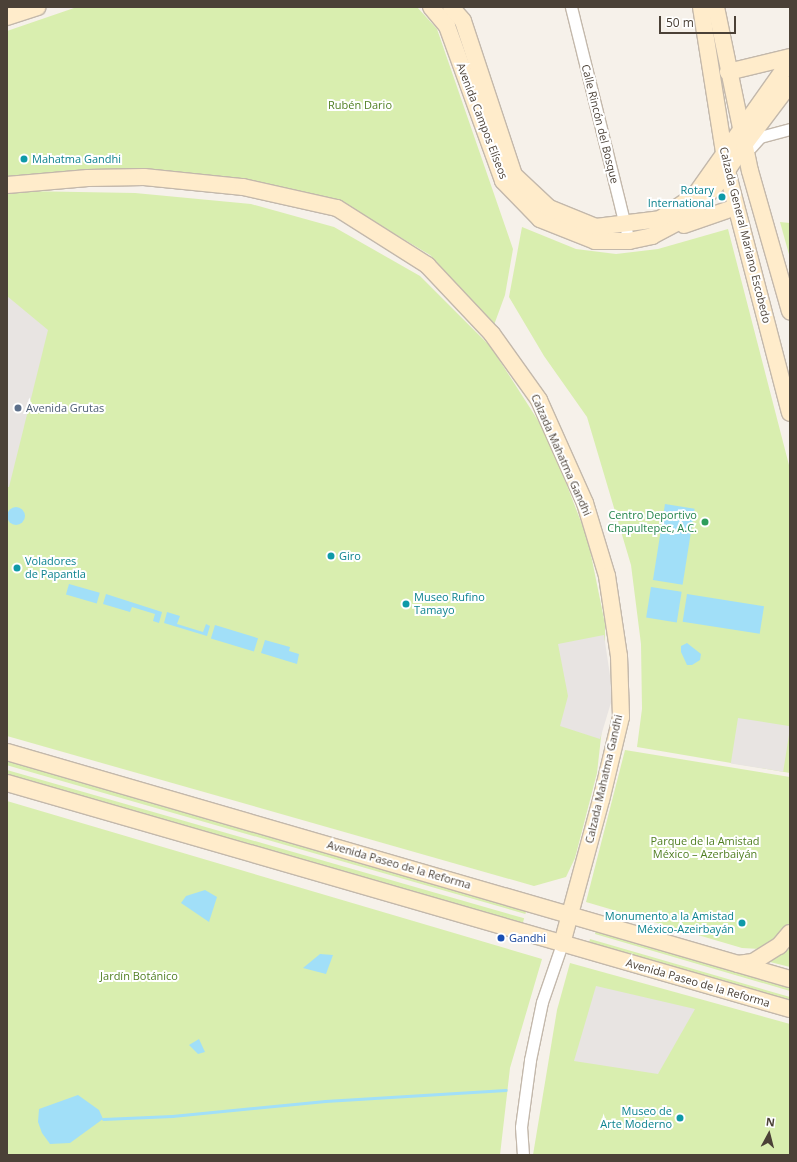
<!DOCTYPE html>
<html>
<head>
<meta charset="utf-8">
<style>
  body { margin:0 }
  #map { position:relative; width:797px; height:1162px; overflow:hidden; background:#f6f1ea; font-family:"Open Sans",sans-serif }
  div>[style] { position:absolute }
  .green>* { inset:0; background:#d9eeaf; transform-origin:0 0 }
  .parking>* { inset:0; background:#e8e4e2; transform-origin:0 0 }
  .water>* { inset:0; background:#a1dff8; transform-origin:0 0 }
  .round { border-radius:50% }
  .stream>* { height:3px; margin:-1.5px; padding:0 1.5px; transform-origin:1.5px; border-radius:1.5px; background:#a1dff8 }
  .roads { filter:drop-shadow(1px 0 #c3b8ab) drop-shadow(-1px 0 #c3b8ab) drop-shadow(0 1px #c3b8ab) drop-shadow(0 -1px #c3b8ab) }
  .street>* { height:11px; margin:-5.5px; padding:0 5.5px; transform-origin:5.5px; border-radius:5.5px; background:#fff }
  .secondary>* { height:16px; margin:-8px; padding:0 8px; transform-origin:8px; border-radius:8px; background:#ffeccb }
  .dots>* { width:11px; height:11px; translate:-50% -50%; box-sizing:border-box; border:2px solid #fff; border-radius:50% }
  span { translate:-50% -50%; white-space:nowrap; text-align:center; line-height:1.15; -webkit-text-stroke:4px #fff; paint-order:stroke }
  .park-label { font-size:11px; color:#507f22 }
  .street-label { font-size:11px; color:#4b4137 }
  .culture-label { font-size:11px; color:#0d838f }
  .left { translate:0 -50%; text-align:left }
  .right { translate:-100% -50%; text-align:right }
  .service-label { font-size:11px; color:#4e5e75 }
  .leisure-label { font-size:11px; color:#27864d }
  .transit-label { font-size:11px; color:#164399 }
  .frame { position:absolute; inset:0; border:8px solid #4b4137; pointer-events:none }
  .north { position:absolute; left:749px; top:1114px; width:40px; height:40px; -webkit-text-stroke:3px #fff; paint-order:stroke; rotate:7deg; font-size:11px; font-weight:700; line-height:16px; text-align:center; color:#4b4137 }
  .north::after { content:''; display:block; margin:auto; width:14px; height:18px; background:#4b4137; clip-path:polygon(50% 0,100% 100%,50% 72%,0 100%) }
  .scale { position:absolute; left:659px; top:16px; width:77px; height:18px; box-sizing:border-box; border:2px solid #4b4137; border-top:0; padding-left:5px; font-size:12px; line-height:14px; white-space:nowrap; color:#4b4137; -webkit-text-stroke:3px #fff; paint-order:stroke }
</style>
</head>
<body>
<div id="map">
  <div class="green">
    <div style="clip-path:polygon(77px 7px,417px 7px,437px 29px,513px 249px,505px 295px,494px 325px,430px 255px,338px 200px,243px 180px,7px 180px,7px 31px)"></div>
    <div style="clip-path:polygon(22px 191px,135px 193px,251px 204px,334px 227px,420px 276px,491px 347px,548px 436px,588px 540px,605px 624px,605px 702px,597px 773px,575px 858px,566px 877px,534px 886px,7px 736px,7px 193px)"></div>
    <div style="clip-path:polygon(780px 222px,790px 223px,790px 258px)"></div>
    <div style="clip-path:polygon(522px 227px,576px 249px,616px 254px,658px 249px,728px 229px,790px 469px,790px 773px,637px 747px,642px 709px,641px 644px,631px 565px,587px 417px,544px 356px,509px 297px)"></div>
    <div style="clip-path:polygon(625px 750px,790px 777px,790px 924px,773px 945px,760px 949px,742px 948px,586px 902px)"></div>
    <div style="left:7px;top:759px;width:541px;height:6px;rotate:16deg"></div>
    <div style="left:7px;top:770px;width:538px;height:5px;rotate:16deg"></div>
    <div style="clip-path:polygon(7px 801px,542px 959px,510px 1068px,500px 1155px,7px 1155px)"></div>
    <div style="clip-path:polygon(596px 930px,790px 986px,790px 991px,595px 934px)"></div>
    <div style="clip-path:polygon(590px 939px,790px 997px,790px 1002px,589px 943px)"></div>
    <div style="clip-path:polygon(790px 946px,790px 967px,770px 962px,786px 950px)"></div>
    <div style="clip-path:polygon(570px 963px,790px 1024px,790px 1155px,533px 1155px,557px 1010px)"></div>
  </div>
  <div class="parking">
    <div style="clip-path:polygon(7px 296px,48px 330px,9px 487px,7px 487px)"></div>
    <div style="clip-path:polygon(604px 635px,613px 696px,600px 739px,560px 726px,568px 696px,558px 644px)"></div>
    <div style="left:738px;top:718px;width:53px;height:46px;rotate:9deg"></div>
    <div style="clip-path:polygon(596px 986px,695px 1009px,658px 1074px,574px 1061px)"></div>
  </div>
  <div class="water">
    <div style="left:665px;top:504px;width:30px;height:77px;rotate:9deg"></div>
    <div class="round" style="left:7px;top:507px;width:18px;height:18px"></div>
    <div style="left:69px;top:584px;width:32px;height:11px;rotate:16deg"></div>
    <div style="left:651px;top:587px;width:31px;height:31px;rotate:9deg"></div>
    <div style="clip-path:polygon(106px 594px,162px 612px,159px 623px,153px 621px,155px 614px,132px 607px,130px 612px,103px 604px)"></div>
    <div style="left:687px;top:594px;width:78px;height:28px;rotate:9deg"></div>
    <div style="clip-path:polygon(167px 612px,180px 616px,177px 624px,203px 632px,206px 624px,210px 626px,207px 636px,164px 623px)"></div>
    <div style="left:215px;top:625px;width:45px;height:14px;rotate:17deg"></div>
    <div style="clip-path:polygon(265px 640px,290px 647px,289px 651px,299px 654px,297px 664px,261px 653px)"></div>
    <div style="clip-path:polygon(687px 643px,701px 654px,700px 660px,692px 665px,687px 665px,681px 652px,681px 646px)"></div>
    <div style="clip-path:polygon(205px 890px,217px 897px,209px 922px,181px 903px,186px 896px)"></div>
    <div style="clip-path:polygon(320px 954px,333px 955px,326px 974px,303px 968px)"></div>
    <div style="clip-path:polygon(199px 1039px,205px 1052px,198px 1054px,189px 1045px)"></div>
    <div style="clip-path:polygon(78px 1095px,99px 1110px,103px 1119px,70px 1143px,50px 1144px,42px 1133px,38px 1122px,39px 1109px)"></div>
  </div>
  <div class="stream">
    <div style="left:103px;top:1119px;width:69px;rotate:-2.5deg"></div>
    <div style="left:172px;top:1116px;width:154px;rotate:-5.6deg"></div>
    <div style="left:325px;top:1101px;width:181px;rotate:-3.5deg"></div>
  </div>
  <div class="roads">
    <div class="street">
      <div style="left:571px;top:7px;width:241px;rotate:76.1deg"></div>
      <div style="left:751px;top:147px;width:13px;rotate:-48deg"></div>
      <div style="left:760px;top:137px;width:31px;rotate:-15deg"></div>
      <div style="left:523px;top:1155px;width:28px;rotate:-94deg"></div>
      <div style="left:521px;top:1127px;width:68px;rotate:-82.3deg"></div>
      <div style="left:530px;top:1060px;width:59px;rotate:-78.3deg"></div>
      <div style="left:542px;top:1002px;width:61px;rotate:-71deg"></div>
    </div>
    <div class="secondary">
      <div style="left:431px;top:7px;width:25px;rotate:50deg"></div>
      <div style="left:447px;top:26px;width:165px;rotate:70.1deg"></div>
      <div style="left:503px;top:181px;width:53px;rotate:45.8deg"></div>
      <div style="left:540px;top:219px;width:59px;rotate:21.8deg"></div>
      <div style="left:595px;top:241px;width:34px"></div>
      <div style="left:629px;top:241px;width:24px;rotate:-12deg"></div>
      <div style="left:652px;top:236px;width:40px;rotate:-28deg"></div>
      <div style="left:687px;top:217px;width:49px;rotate:-47.5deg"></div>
      <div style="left:720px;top:181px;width:43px;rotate:-56.3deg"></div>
      <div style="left:744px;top:145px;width:76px;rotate:-53deg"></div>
      <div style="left:451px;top:7px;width:18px;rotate:49deg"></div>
      <div style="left:463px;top:21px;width:162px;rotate:71.7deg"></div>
      <div style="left:514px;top:175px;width:48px;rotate:43.3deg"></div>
      <div style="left:549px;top:208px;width:51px;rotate:22deg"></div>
      <div style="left:596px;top:227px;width:64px;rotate:-7.1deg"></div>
      <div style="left:660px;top:219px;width:42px;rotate:-34.4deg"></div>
      <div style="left:695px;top:195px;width:164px;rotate:-54.7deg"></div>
      <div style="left:701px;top:7px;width:166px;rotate:81deg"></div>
      <div style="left:727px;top:171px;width:250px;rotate:75.4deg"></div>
      <div style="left:716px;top:7px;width:167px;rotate:78.3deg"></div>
      <div style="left:750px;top:171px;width:146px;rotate:74.1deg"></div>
      <div style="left:7px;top:17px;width:32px;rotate:-18deg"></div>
      <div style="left:728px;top:72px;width:64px;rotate:-13.6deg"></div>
      <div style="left:7px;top:185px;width:81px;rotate:-4.9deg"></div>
      <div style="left:88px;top:178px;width:56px;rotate:-1deg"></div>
      <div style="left:144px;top:177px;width:100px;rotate:5.8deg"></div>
      <div style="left:243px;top:187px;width:96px;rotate:12.6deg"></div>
      <div style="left:337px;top:208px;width:107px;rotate:32.3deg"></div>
      <div style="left:427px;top:265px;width:95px;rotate:46.7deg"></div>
      <div style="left:492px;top:334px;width:81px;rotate:54.5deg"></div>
      <div style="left:539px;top:400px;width:113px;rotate:65.9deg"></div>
      <div style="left:585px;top:503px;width:76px;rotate:73.2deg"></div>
      <div style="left:607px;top:576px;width:81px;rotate:81.5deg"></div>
      <div style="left:619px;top:656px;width:61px;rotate:88.1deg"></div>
      <div style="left:621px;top:717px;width:85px;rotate:103.5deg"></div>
      <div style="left:601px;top:800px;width:149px;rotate:105.2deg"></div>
      <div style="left:684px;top:225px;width:55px;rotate:-19.1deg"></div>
      <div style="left:7px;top:752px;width:815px;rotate:16.17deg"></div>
      <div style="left:7px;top:783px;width:815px;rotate:16.1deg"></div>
      <div style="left:738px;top:964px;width:15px;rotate:-8deg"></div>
      <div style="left:753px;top:962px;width:31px;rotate:-32deg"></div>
      <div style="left:779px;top:946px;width:17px;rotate:-50deg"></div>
    </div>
  </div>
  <div class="dots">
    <div style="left:24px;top:159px;background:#0f9aa8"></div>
    <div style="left:722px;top:197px;background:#0f9aa8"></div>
    <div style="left:18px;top:408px;background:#5c6f8a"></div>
    <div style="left:705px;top:522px;background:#2e9e5b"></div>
    <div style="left:331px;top:556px;background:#0f9aa8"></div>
    <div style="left:17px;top:568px;background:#0f9aa8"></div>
    <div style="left:406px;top:604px;background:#0f9aa8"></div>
    <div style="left:742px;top:923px;background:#0f9aa8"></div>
    <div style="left:501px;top:938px;background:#1a4fb4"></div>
    <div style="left:680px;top:1118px;background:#0f9aa8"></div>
  </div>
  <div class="park-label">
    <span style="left:360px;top:105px">Rubén Dario</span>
    <span style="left:705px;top:848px">Parque de la Amistad<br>México – Azerbaiyán</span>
    <span style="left:139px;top:976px">Jardín Botánico</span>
  </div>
  <div class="street-label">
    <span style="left:482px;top:121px;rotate:69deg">Avenida Campos Elíseos</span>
    <span style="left:600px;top:124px;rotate:76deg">Calle Rincón del Bosque</span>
    <span style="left:745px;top:235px;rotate:76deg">Calzada General Mariano Escobedo</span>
    <span style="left:561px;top:455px;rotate:66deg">Calzada Mahatma Gandhi</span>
    <span style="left:604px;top:779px;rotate:-77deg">Calzada Mahatma Gandhi</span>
    <span style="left:399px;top:865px;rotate:16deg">Avenida Paseo de la Reforma</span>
    <span style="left:698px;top:983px;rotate:16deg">Avenida Paseo de la Reforma</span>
  </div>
  <div class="culture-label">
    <span class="left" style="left:32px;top:159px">Mahatma Gandhi</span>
    <span class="right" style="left:714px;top:197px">Rotary<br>International</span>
    <span class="left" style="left:339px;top:556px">Giro</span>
    <span class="left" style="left:25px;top:568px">Voladores<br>de Papantla</span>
    <span class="left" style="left:414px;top:604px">Museo Rufino<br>Tamayo</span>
    <span class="right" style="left:734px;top:923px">Monumento a la Amistad<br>México-Azeirbayán</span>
    <span class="right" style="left:672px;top:1118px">Museo de<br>Arte Moderno</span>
  </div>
  <div class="service-label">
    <span class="left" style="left:26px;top:408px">Avenida Grutas</span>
  </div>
  <div class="leisure-label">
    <span class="right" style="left:697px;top:522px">Centro Deportivo<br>Chapultepec, A.C.</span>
  </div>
  <div class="transit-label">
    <span class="left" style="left:509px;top:938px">Gandhi</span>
  </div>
  <div class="frame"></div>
  <div class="north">N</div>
  <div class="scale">50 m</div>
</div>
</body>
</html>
